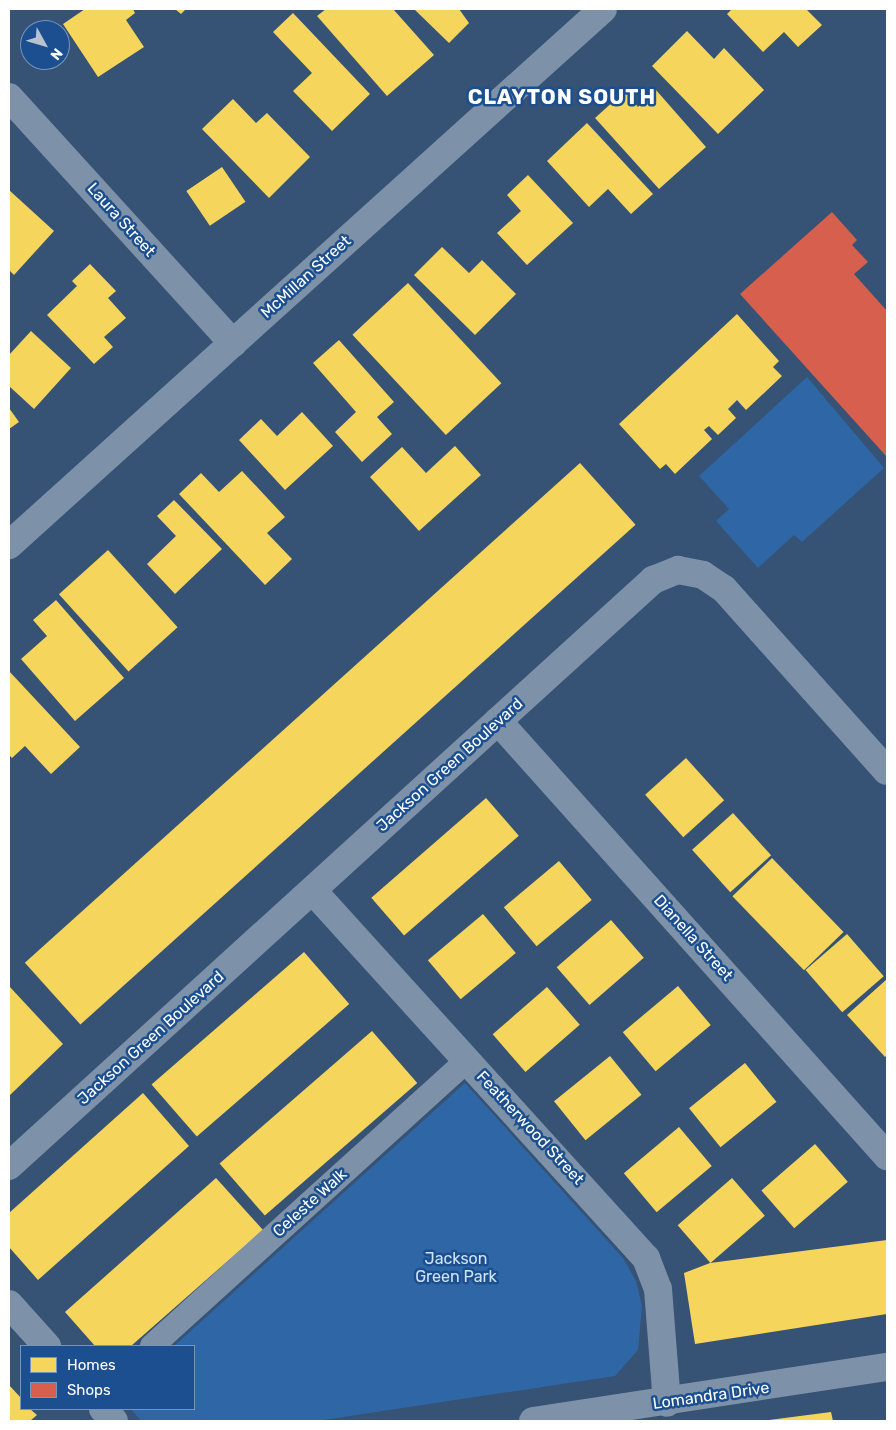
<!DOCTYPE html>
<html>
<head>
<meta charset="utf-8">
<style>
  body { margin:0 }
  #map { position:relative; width:896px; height:1430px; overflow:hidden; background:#365274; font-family:Rubik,sans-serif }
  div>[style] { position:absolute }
  .green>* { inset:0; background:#2f66a5 }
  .homes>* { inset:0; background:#f6d55c; transform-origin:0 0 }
  .shops>* { inset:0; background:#d6604d }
  .pedestrian>* { height:24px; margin:-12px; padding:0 12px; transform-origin:12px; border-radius:12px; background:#7d92a8 }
  .minor>* { height:28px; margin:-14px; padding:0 14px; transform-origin:14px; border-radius:14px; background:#7d92a8 }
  span { translate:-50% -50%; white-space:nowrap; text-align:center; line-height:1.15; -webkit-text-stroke:5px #1b4f8f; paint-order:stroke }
  .street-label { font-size:16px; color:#fff }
  .park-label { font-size:16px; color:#cfe3fa }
  .district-label { font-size:21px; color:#fff; font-weight:700; letter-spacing:1px }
  .frame { position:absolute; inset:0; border:10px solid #fff; pointer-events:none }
  .legend { position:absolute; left:20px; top:1345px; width:175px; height:65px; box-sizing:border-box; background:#1b4f8f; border:1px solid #7695bc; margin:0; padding:6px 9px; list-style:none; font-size:15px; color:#fff }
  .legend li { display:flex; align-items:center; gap:10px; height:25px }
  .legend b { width:25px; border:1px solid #7695bc }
  .north { position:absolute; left:20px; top:20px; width:50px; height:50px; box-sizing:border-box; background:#1b4f8f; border:1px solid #7695bc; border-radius:50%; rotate:129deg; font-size:14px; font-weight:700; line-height:20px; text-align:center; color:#fff }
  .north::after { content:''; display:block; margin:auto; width:18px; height:22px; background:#b9c2ce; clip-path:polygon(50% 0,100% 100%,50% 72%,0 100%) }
</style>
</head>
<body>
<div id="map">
  <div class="green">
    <div style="clip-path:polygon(807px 377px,884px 468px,802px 542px,794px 535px,758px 568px,716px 521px,729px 509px,699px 476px)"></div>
    <div style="clip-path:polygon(465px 1083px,623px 1258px,636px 1281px,642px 1306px,638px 1350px,615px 1376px,317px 1421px,141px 1421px,131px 1409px,194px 1409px,194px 1346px,174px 1346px)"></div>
  </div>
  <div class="homes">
    <div style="clip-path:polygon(85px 9px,133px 9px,135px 13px,126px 20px,144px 47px,98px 77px,63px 24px)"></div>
    <div style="clip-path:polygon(175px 9px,186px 9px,181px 14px)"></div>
    <div style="clip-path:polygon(326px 9px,393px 9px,434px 55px,387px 96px,317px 16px)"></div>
    <div style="clip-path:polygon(414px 9px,459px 9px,469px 23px,449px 43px)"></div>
    <div style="clip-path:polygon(732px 9px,806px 9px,822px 25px,798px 47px,784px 32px,763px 52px,727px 14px)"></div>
    <div style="clip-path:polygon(293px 13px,370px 94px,332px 131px,293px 91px,312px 73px,273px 32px)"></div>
    <div style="clip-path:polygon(687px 31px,714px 59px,724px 48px,764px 90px,718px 134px,652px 66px)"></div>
    <div style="clip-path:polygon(656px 90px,706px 147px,659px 189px,595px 118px,625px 91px,638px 107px)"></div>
    <div style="clip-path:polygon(233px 99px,256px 123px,267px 113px,310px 157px,269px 198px,202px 129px)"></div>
    <div style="clip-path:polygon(587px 123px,653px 194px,631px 214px,608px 189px,589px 207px,547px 161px)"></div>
    <div style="left:222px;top:167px;width:42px;height:43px;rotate:56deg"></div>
    <div style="clip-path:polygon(528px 175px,573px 223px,527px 265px,497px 233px,521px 211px,507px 195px)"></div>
    <div style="clip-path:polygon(9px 190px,54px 231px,14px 275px,9px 270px)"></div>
    <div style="clip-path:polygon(442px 247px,469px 273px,482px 260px,516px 294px,475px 335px,414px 275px)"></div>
    <div style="clip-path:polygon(90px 264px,116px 291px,108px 298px,126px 318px,104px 337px,113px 347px,94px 364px,47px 315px,77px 286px,72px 281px)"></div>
    <div style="left:408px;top:283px;width:137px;height:76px;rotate:47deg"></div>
    <div style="clip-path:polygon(737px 314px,779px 361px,773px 367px,782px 376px,746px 410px,737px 400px,728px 409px,736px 418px,718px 435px,709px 426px,704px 430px,712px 439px,675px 474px,666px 464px,660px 469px,619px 424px)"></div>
    <div style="clip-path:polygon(31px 331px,71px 368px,34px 409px,9px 386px,9px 355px)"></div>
    <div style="clip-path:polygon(339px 340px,394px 402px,377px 417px,392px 434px,362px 462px,335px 432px,356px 412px,313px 363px)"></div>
    <div style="clip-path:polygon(9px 408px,19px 422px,9px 429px)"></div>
    <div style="clip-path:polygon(302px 412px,333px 446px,285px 490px,239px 440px,261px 419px,277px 436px)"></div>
    <div style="clip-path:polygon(455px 446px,481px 475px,419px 531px,370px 477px,402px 447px,426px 473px)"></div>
    <div style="left:580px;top:463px;width:83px;height:747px;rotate:48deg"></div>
    <div style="clip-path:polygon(242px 471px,285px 517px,267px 533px,292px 559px,265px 585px,179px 494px,201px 473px,219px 492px)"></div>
    <div style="clip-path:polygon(174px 500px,222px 549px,175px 594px,147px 564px,176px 536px,157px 516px)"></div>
    <div style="left:108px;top:550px;width:104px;height:66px;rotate:48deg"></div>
    <div style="clip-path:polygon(56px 600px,124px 678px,75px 721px,21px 659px,47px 636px,33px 620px)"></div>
    <div style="clip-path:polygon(9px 671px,80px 747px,51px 774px,25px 746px,12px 758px,9px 755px)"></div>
    <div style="left:686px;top:758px;width:57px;height:55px;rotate:48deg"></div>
    <div style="left:486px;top:798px;width:50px;height:152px;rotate:49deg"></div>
    <div style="left:733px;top:813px;width:57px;height:55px;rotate:48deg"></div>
    <div style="left:772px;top:858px;width:103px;height:55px;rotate:46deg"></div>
    <div style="left:559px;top:861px;width:51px;height:72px;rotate:50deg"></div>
    <div style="left:483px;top:914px;width:51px;height:72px;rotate:50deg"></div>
    <div style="left:611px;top:920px;width:50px;height:72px;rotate:49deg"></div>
    <div style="left:847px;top:934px;width:56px;height:55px;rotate:49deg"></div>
    <div style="left:304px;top:952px;width:69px;height:202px;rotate:49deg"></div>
    <div style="clip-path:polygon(887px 979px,887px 1055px,885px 1057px,847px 1015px)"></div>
    <div style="clip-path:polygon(9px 986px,63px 1044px,9px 1096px)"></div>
    <div style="left:678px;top:986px;width:51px;height:72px;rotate:50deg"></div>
    <div style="left:547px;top:987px;width:50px;height:72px;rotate:49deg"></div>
    <div style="left:372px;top:1031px;width:69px;height:202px;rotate:49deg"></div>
    <div style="left:610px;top:1056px;width:50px;height:72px;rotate:51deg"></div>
    <div style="left:745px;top:1063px;width:50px;height:72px;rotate:51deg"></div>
    <div style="clip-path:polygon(143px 1093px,189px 1146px,38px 1280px,9px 1247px,9px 1213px)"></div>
    <div style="left:679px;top:1127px;width:51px;height:72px;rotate:50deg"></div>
    <div style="left:815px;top:1144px;width:50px;height:71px;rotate:49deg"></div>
    <div style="clip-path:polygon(216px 1178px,263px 1230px,131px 1346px,95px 1346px,65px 1312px)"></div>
    <div style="left:732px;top:1178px;width:50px;height:72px;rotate:49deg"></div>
    <div style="clip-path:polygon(887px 1240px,887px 1314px,695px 1344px,684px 1273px,710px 1263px)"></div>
    <div style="clip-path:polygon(9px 1385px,21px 1398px,21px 1409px,30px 1409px,37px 1415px,30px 1421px,9px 1421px)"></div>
    <div style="clip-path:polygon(831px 1412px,833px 1421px,769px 1421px,769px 1420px)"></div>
  </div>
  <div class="shops">
    <div style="clip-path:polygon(832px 212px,857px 240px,852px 245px,868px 262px,854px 274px,887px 311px,887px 457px,740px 294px)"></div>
  </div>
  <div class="pedestrian">
    <div style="left:152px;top:1346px;width:425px;rotate:-42.2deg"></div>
  </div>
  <div class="minor">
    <div style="left:9px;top:97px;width:333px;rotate:47.7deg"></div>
    <div style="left:9px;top:545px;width:800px;rotate:-42.06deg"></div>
    <div style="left:498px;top:721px;width:584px;rotate:48.2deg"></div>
    <div style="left:313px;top:891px;width:496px;rotate:47.8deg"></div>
    <div style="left:646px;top:1258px;width:33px;rotate:69deg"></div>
    <div style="left:658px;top:1289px;width:114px;rotate:85.5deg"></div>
    <div style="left:9px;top:1166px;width:871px;rotate:-42.3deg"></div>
    <div style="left:653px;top:580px;width:27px;rotate:-22deg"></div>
    <div style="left:678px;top:570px;width:25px;rotate:11deg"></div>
    <div style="left:703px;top:575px;width:25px;rotate:34deg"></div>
    <div style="left:724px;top:589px;width:244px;rotate:48.2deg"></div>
    <div style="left:9px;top:1304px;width:57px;rotate:47.9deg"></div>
    <div style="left:103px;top:1409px;width:16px;rotate:47deg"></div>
    <div style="left:533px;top:1421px;width:358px;rotate:-8.7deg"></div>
  </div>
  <div class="street-label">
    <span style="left:121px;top:220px;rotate:48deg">Laura Street</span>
    <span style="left:306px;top:277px;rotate:-42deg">McMillan Street</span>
    <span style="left:450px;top:765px;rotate:-42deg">Jackson Green Boulevard</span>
    <span style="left:693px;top:938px;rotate:48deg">Dianella Street</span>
    <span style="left:151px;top:1038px;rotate:-42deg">Jackson Green Boulevard</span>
    <span style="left:530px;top:1128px;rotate:47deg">Featherwood Street</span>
    <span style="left:310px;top:1203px;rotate:-42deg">Celeste Walk</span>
    <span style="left:711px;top:1396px;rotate:-8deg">Lomandra Drive</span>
  </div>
  <div class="park-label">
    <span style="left:456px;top:1268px">Jackson<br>Green Park</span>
  </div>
  <div class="district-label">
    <span style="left:562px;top:97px">CLAYTON SOUTH</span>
  </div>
  <div class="frame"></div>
  <ul class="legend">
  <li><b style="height:14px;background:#f6d55c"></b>Homes</li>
  <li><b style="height:14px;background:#d6604d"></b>Shops</li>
  </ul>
  <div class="north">N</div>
</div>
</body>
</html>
